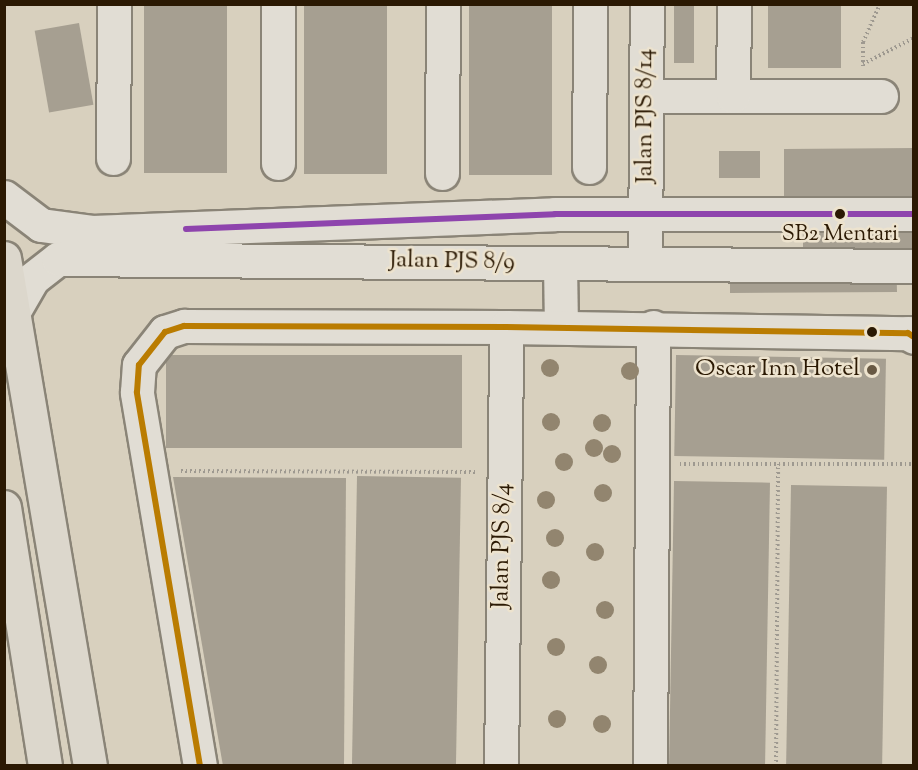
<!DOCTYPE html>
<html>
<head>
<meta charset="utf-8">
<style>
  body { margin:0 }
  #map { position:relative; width:918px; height:770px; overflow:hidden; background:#d8d0be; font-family:"Sorts Mill Goudy",serif }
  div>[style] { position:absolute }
  .building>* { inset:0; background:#a69f91; transform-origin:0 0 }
  .path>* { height:4px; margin-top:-2px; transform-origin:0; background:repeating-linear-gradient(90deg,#9e9990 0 1.5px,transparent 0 4.5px) }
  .roads { filter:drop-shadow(2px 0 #8a8477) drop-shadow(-2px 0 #8a8477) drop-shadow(0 2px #8a8477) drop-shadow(0 -2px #8a8477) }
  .minor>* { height:33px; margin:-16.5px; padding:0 16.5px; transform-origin:16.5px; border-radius:16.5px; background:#e1ddd4 }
  .highway>* { height:33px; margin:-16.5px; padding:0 16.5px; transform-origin:16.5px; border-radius:16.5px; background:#dcd7cc }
  .bus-1>* { height:6px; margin:-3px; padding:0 3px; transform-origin:3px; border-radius:3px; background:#8e44ad }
  .bus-2>* { height:6px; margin:-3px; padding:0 3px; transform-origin:3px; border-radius:3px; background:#ba7c01 }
  .trees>* { width:18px; height:18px; margin:-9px; border-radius:50%; background:#92856f }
  .dots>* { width:16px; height:16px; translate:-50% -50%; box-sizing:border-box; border:3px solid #ede3ce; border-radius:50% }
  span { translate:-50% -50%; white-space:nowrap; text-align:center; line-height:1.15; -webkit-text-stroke:5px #ede3ce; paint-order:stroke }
  .bus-label { font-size:22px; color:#2b1903 }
  .street-label { font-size:24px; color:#2b1903 }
  .poi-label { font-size:24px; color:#2b1903 }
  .right { translate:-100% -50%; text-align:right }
  .frame { position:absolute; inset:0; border:6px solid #2b1903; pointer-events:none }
</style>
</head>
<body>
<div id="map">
  <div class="building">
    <div style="left:144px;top:4px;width:83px;height:169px"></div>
    <div style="left:304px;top:4px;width:83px;height:170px"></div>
    <div style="left:469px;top:4px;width:83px;height:171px"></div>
    <div style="left:768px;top:4px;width:73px;height:64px"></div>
    <div style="left:674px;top:5px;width:20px;height:58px"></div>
    <div style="left:79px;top:23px;width:83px;height:45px;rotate:80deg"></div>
    <div style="clip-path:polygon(914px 148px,914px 254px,896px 254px,897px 292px,730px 293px,730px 255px,803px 255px,803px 197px,784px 197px,784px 149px)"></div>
    <div style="left:760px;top:151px;width:27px;height:41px;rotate:90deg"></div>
    <div style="left:166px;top:355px;width:296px;height:93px"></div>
    <div style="left:676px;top:355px;width:210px;height:101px;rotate:1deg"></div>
    <div style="left:357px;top:476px;width:104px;height:290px;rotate:1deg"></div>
    <div style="clip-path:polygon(173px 477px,346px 478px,344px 766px,223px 766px)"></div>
    <div style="left:674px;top:481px;width:96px;height:285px;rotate:1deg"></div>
    <div style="left:791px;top:485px;width:96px;height:281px;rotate:1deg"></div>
  </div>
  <div class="path">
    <div style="left:863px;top:64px;width:57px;rotate:-27deg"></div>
    <div style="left:863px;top:66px;width:24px;rotate:-90deg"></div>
    <div style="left:863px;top:42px;width:42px;rotate:-65.9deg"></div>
    <div style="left:680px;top:464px;width:234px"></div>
    <div style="left:181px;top:471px;width:296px;rotate:0.2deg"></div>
    <div style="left:776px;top:766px;width:302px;rotate:-89.6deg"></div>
  </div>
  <div class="roads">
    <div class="minor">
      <div style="left:646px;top:96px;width:235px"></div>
      <div style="left:733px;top:96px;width:92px;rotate:-89.4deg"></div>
      <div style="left:113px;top:158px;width:154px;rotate:-89.6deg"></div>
      <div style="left:278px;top:163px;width:159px;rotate:-90deg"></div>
      <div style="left:589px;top:167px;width:163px;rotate:-89.6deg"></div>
      <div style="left:442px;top:173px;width:169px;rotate:-89.7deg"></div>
      <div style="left:4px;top:197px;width:46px;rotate:37.1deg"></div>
      <div style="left:41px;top:225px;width:51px;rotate:7.8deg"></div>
      <div style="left:92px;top:232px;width:463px;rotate:-2.2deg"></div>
      <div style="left:555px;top:214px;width:359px"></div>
      <div style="left:645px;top:263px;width:259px;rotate:-89.6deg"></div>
      <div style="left:560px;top:264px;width:63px;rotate:89.1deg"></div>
      <div style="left:15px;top:309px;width:34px;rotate:-60deg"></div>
      <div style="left:32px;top:279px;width:33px;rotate:-38deg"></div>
      <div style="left:58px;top:259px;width:856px;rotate:0.47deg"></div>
      <div style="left:200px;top:766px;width:379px;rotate:-99.6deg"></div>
      <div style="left:137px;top:392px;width:27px;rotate:-86deg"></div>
      <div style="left:139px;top:365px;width:42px;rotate:-51.8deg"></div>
      <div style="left:165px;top:332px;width:20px;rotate:-18deg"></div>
      <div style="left:184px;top:326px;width:322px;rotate:0.2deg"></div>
      <div style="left:506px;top:327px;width:402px;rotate:0.9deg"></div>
      <div style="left:908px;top:333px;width:7px;rotate:34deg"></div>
      <div style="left:501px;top:766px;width:439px;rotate:-89.3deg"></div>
      <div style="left:650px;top:766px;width:439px;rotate:-89.6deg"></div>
    </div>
    <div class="highway">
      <div style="left:4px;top:258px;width:515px;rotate:80.39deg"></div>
      <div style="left:4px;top:507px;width:262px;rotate:81deg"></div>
    </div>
  </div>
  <div class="bus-1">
    <div style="left:186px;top:229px;width:369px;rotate:-2.3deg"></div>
    <div style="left:555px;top:214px;width:359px"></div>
  </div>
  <div class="bus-2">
    <div style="left:200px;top:766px;width:379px;rotate:-99.6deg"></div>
    <div style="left:137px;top:392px;width:27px;rotate:-86deg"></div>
    <div style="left:139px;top:365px;width:42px;rotate:-51.8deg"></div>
    <div style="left:165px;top:332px;width:20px;rotate:-18deg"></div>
    <div style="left:184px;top:326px;width:322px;rotate:0.2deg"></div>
    <div style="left:506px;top:327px;width:402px;rotate:0.9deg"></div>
    <div style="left:908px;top:333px;width:7px;rotate:34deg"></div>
  </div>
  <div class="trees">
    <div style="left:550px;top:368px"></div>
    <div style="left:630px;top:371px"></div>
    <div style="left:551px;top:422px"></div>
    <div style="left:602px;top:423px"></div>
    <div style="left:594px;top:448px"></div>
    <div style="left:612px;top:454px"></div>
    <div style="left:564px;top:462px"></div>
    <div style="left:603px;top:493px"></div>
    <div style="left:546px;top:500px"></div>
    <div style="left:555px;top:538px"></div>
    <div style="left:595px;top:552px"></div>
    <div style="left:551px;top:580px"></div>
    <div style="left:605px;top:610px"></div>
    <div style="left:556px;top:647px"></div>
    <div style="left:598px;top:665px"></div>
    <div style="left:557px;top:719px"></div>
    <div style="left:602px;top:724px"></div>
  </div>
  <div class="dots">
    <div style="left:840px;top:214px;background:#2b1903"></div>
    <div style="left:872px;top:332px;background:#2b1903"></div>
    <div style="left:872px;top:370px;background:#685944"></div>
  </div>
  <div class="bus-label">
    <span style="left:840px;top:236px">SB2 Mentari</span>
  </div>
  <div class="street-label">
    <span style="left:646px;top:116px;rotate:-90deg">Jalan PJS 8/14</span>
    <span style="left:452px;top:262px;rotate:1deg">Jalan PJS 8/9</span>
    <span style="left:503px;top:546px;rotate:-89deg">Jalan PJS 8/4</span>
  </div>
  <div class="poi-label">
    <span class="right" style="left:860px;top:370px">Oscar Inn Hotel</span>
  </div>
  <div class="frame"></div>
</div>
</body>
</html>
